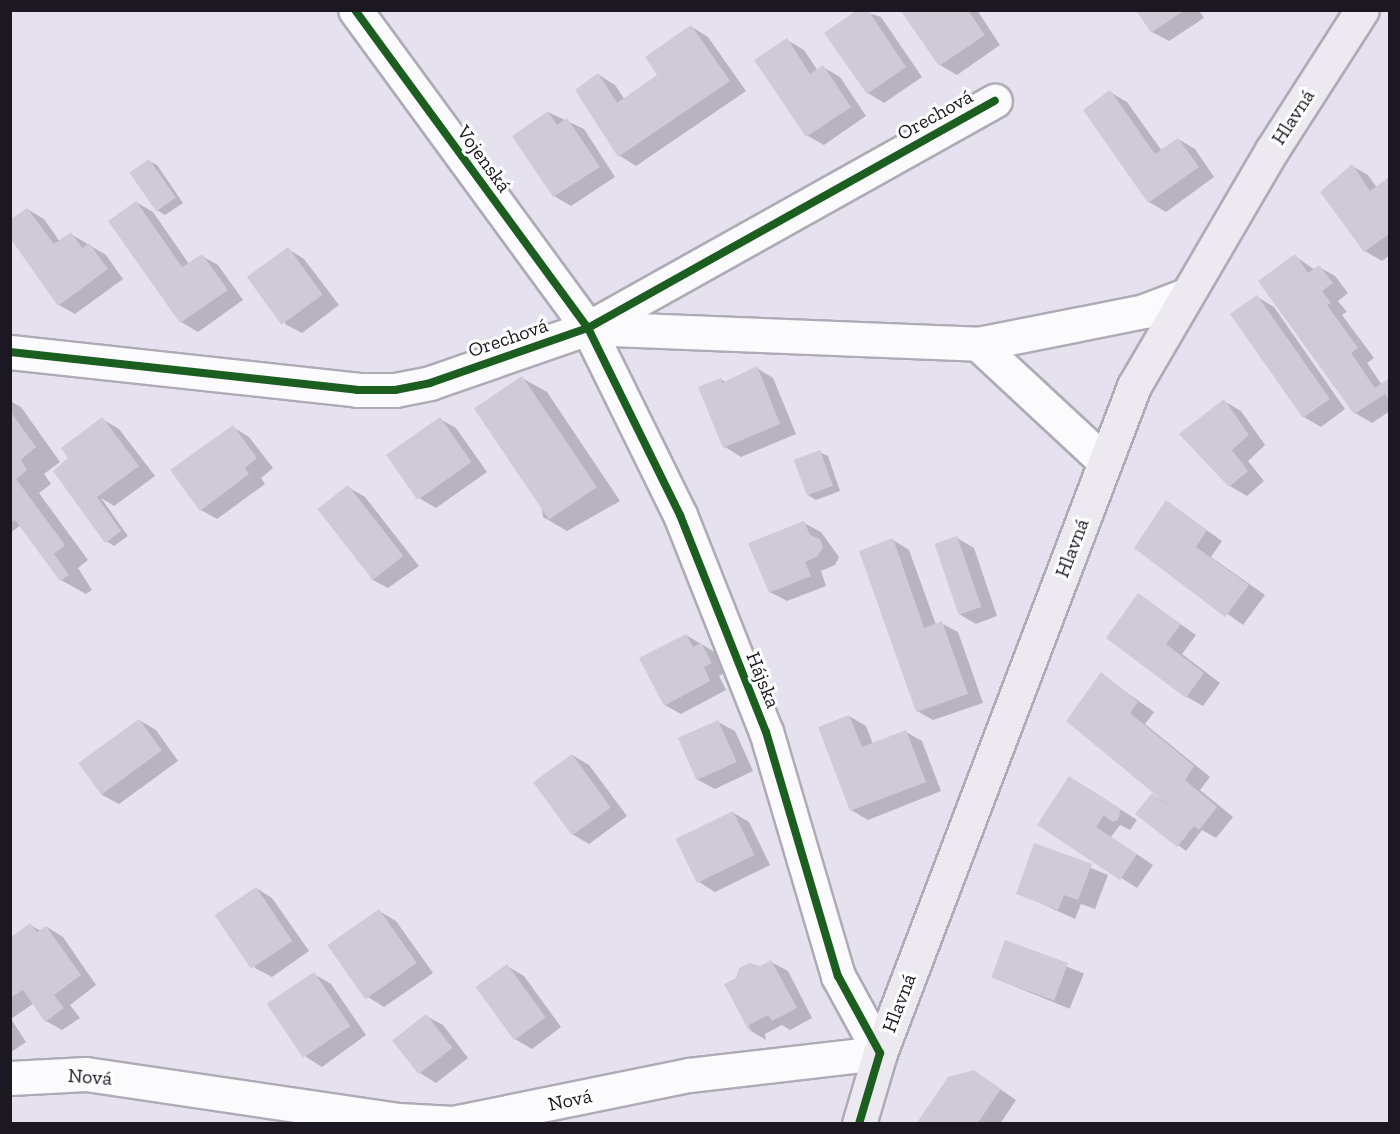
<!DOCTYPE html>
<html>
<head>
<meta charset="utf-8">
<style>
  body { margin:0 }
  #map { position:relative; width:1400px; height:1134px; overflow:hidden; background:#e6e1ef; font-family:"Zilla Slab",serif }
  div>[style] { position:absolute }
  .shadow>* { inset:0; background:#0003; transform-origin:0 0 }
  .building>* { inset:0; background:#cfcbd6; transform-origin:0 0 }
  .roads { filter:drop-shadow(2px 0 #afabb6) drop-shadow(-2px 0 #afabb6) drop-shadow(0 2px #afabb6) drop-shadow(0 -2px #afabb6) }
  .minor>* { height:33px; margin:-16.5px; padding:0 16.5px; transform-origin:16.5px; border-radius:16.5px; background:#fbfafd }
  .major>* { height:33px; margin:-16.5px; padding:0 16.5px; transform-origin:16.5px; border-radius:16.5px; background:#ece9f0 }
  .cycleway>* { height:8px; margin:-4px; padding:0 4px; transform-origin:4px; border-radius:4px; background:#1b5e20 }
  span { translate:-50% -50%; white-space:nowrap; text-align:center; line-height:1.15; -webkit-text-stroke:6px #fff; paint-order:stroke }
  .street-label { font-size:20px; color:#1b1821 }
  .frame { position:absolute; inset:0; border:12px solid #1b1821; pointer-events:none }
</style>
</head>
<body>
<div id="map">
  <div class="shadow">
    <div style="clip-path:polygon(860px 10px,881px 17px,922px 77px,884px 103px,868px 93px)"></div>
    <div style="clip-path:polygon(902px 10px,977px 10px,1000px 45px,957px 75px,940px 65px)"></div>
    <div style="clip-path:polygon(1138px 10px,1199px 10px,1204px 18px,1169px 41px,1152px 32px)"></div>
    <div style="clip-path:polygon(692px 27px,708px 37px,746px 91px,636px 166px,620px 156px,577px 91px,599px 75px,615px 85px,625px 100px,659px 76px)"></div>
    <div style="clip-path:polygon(787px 40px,804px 50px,818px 71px,823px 67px,840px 77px,866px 116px,824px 145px,808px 136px)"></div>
    <div style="clip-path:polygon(1110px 92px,1127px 102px,1162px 151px,1178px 139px,1195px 149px,1214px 177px,1166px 212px,1149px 202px)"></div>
    <div style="clip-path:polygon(548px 112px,584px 129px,615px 177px,571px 206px,554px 196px)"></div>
    <div style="clip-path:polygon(149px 161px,157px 165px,183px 203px,165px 215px,157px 210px)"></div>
    <div style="clip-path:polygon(1352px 166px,1368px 175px,1377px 188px,1390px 178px,1390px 255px,1382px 261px,1365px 251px)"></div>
    <div style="clip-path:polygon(136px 202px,153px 212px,189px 264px,202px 256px,218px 265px,243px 300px,198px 332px,181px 322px)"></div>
    <div style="clip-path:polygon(27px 209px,44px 219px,60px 242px,71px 234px,106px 255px,123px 279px,75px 314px,59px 305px)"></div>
    <div style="clip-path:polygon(288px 249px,304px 259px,339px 305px,302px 333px,285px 324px)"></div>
    <div style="clip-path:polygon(1295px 256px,1315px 270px,1319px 267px,1335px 276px,1348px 293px,1338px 301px,1347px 312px,1342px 315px,1374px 358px,1367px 363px,1382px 385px,1390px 380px,1390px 411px,1372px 423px,1355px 413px)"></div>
    <div style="clip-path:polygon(1257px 297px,1274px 307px,1345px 409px,1321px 427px,1304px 417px,1232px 315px)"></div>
    <div style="clip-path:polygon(757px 368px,773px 378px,796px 434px,741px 457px,725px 447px,720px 379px,726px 382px)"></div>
    <div style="clip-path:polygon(522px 378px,547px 392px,620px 501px,567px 531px,543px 517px)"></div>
    <div style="clip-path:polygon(10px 401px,21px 407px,60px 462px,44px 474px,51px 484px,39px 493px,88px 560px,78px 568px,92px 590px,86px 594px,61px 580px,21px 525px,10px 533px)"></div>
    <div style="clip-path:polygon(1224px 401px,1241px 411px,1265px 445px,1248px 461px,1264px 481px,1247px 496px,1230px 486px)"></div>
    <div style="clip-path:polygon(102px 419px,119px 429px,155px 476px,114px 506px,101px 498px,128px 536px,114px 546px,106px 541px,69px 460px)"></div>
    <div style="clip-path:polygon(440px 419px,456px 428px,487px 472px,436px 508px,419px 498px)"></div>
    <div style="clip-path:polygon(233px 427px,249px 437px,273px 468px,261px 478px,265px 484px,217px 519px,201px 510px)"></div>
    <div style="clip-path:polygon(819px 452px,828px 456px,840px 491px,816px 500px,808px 495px)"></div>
    <div style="clip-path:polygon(348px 487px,365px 497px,419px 566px,388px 588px,371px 579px)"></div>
    <div style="clip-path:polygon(1167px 502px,1222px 541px,1211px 557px,1265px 595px,1243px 625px,1136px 547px)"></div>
    <div style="clip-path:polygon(804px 523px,821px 532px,839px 557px,835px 565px,821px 571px,826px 586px,787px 601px,770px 592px)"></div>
    <div style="clip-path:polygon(957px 538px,974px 548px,997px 616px,976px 624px,959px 614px)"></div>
    <div style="clip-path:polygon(893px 540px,909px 550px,936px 625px,941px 623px,958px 632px,983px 703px,933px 720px,917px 711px)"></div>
    <div style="clip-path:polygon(1139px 595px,1196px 635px,1182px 654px,1220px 683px,1203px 706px,1187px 697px)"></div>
    <div style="clip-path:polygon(686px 635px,718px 654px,727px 672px,719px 676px,726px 690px,681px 714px,665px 705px)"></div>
    <div style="clip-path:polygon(1101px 674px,1154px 712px,1145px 724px,1210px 777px,1200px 790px,1233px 817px,1216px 838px,1202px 830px,1186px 851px,1137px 814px,1152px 795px,1165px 801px)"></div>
    <div style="clip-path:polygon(849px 716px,866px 726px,873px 744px,906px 732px,922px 741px,941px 791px,868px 820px,851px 810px)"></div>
    <div style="clip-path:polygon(139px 720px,156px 730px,178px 761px,119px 804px,102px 795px)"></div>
    <div style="clip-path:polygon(718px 722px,735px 731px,753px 771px,715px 789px,698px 780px)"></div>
    <div style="clip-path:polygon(572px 755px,589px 765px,627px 816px,589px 844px,572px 834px,535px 782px)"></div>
    <div style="clip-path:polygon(1086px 787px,1137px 820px,1130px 830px,1120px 825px,1111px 837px,1153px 865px,1137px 888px,1039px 825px)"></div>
    <div style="clip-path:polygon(732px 812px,749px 822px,770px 865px,715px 892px,699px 882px)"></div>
    <div style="clip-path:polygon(1035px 845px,1108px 875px,1095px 909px,1081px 904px,1075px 919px,1018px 893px)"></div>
    <div style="clip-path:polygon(256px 888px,272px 898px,309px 951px,272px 977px,255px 968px)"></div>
    <div style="clip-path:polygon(379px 911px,396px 921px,433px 973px,384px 1007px,368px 997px)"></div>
    <div style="clip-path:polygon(30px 925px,41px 931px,47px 927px,63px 937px,96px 985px,70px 1005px,80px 1018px,62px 1030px,46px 1021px,34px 1003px,11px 1019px,26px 1042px,13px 1051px,10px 1050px,10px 939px)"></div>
    <div style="left:1006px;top:942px;width:84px;height:38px;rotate:22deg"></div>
    <div style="clip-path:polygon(771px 962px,788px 971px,812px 1018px,790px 1030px,782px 1025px,765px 1034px,766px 1040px,751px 1031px,727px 985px)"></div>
    <div style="clip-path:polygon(507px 966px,524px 976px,561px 1027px,532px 1049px,515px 1039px)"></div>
    <div style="clip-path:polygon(314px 974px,331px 984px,366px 1035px,322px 1067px,306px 1057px)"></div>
    <div style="clip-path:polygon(426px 1016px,443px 1025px,468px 1058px,436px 1083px,420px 1073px)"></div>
    <div style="clip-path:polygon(974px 1071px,1016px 1100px,1000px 1124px,918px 1124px)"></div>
  </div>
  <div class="building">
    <div style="clip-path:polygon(857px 10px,868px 10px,906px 67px,867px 94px,824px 33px)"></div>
    <div style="clip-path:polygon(900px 10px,968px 10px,985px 35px,939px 66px)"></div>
    <div style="clip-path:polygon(1136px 10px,1185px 10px,1151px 33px)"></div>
    <div style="clip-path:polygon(691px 25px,730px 81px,618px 157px,575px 90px,598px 73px,617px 103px,657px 75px,645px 57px)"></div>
    <div style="clip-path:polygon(787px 38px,810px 74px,823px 65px,851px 107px,806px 137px,754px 60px)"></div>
    <div style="clip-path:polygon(1110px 90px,1155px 154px,1178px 138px,1199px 167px,1148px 203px,1083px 110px)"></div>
    <div style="clip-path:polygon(548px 111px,557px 125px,567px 118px,600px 167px,553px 197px,512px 136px)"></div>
    <div style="left:149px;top:159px;width:47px;height:24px;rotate:55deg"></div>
    <div style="clip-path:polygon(1352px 164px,1370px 191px,1389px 177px,1389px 234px,1364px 252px,1320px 192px)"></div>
    <div style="clip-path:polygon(136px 201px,182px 267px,202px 254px,228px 290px,180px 323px,108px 221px)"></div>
    <div style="clip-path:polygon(27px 208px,54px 244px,71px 232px,82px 248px,89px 243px,108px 269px,58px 306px,10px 238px,10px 220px)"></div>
    <div style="left:288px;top:247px;width:59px;height:51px;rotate:54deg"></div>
    <div style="clip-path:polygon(1295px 254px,1308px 273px,1319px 265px,1333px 283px,1322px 291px,1331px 303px,1327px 305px,1358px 348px,1351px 353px,1375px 388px,1389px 378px,1389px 400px,1385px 394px,1354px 414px,1258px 281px)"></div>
    <div style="left:1257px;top:295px;width:127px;height:33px;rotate:55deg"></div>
    <div style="clip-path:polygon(757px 366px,780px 424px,723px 448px,698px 387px,721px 378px,722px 383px)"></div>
    <div style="left:522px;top:376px;width:134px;height:58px;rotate:56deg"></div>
    <div style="clip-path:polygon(1224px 399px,1249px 435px,1232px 450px,1248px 471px,1229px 487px,1179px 434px)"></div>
    <div style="clip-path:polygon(10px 411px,36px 447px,21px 460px,27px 470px,16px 479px,65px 545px,54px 554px,69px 575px,60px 581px,15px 520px,10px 523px)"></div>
    <div style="clip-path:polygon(102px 417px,139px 466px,97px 497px,121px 531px,105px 543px,53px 471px,68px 458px,61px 448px)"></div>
    <div style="left:440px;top:417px;width:55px;height:66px;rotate:55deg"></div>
    <div style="clip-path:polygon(233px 425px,257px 458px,245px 468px,249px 474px,200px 511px,170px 470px)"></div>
    <div style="left:820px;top:450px;width:38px;height:28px;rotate:70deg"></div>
    <div style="left:348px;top:485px;width:90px;height:39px;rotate:52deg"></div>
    <div style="clip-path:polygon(1166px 500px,1207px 530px,1196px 547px,1249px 585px,1225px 617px,1134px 548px)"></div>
    <div style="clip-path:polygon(804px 521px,810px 535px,820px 539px,823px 547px,818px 556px,805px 562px,811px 576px,769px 593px,748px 543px)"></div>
    <div style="left:957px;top:536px;width:75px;height:24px;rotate:71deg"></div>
    <div style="clip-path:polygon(893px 538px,924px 628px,942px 621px,968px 694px,916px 712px,859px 551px)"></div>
    <div style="clip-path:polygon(1138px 593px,1181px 624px,1166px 644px,1204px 673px,1186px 698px,1106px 638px)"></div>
    <div style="clip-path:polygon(686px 634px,693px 647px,701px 643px,712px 663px,704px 667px,710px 681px,664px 706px,639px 658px)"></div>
    <div style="clip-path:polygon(1101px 672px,1138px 702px,1130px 713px,1194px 766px,1185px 780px,1217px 807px,1199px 830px,1194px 826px,1177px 847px,1135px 814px,1152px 793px,1174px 810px,1066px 721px)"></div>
    <div style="clip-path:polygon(849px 715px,862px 747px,906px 730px,926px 782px,850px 811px,818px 727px)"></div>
    <div style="left:139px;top:719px;width:39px;height:75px;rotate:54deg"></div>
    <div style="left:718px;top:720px;width:46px;height:44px;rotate:66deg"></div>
    <div style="left:572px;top:754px;width:66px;height:48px;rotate:54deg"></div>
    <div style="clip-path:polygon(1069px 776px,1121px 809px,1118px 820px,1112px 822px,1104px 815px,1096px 827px,1137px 854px,1120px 880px,1037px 825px)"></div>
    <div style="left:733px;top:811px;width:49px;height:64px;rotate:64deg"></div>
    <div style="clip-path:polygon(1034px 843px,1092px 864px,1078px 900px,1064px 895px,1058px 910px,1016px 894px)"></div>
    <div style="left:256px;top:887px;width:65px;height:50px;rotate:56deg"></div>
    <div style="left:379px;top:909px;width:66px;height:63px;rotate:55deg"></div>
    <div style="clip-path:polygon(30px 923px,37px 932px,46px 926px,81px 975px,54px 995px,64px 1008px,45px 1022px,23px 990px,10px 998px,10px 938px)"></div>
    <div style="left:1005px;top:940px;width:67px;height:40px;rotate:20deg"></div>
    <div style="clip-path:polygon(771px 960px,797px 1008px,772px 1021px,768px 1015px,749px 1025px,750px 1033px,724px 984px,736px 978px,739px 968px,750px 963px,760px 966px)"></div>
    <div style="left:507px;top:964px;width:66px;height:39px;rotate:54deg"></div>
    <div style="left:314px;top:972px;width:65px;height:57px;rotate:56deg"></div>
    <div style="left:426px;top:1014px;width:43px;height:43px;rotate:52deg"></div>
    <div style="clip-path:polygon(974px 1070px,1001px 1089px,977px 1124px,916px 1124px,948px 1077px)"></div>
  </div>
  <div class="roads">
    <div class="minor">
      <div style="left:588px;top:328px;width:390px;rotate:2.3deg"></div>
      <div style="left:978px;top:344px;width:169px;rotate:-11.2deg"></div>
      <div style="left:1144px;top:311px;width:45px;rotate:-20.9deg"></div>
      <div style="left:978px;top:344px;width:172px;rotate:42.9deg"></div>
      <div style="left:10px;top:352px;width:349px;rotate:6.2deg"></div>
      <div style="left:357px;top:390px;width:38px"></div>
      <div style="left:395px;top:390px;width:36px;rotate:-11deg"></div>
      <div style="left:430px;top:383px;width:167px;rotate:-19.2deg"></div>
      <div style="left:588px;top:328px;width:466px;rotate:-29.2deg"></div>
      <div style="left:10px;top:1078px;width:76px;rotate:-3deg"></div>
      <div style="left:86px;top:1074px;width:316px;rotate:8.4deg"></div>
      <div style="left:399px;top:1120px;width:54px;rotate:3.2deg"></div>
      <div style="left:453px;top:1123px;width:241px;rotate:-11.5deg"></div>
      <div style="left:689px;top:1075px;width:192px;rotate:-6.6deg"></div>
      <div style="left:880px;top:1053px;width:88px;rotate:-118.6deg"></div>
      <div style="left:838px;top:976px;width:254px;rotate:-106.4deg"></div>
      <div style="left:766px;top:732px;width:233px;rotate:-111.6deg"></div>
      <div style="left:680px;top:515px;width:208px;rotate:-116.2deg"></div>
      <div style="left:588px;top:328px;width:394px;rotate:-126.2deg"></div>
    </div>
    <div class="major">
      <div style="left:859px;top:1124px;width:74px;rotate:-73.5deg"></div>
      <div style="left:880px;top:1053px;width:714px;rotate:-69.15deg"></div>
      <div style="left:1134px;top:386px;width:273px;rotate:-59.7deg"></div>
      <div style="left:1272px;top:150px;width:166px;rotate:-57.3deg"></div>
    </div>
  </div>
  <div class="cycleway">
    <div style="left:355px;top:10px;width:394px;rotate:53.8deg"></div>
    <div style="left:588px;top:328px;width:208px;rotate:63.8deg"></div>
    <div style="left:680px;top:515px;width:233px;rotate:68.4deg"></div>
    <div style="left:766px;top:732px;width:254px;rotate:73.6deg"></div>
    <div style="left:838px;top:976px;width:88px;rotate:61.4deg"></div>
    <div style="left:880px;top:1053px;width:74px;rotate:106.5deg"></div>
    <div style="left:10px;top:352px;width:349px;rotate:6.2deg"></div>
    <div style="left:357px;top:390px;width:38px"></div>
    <div style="left:395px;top:390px;width:36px;rotate:-11deg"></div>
    <div style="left:430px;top:383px;width:167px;rotate:-19.2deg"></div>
    <div style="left:588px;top:328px;width:466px;rotate:-29.2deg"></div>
  </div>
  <div class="street-label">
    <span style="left:935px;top:115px;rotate:-29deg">Orechová</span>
    <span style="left:1293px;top:117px;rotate:-57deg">Hlavná</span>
    <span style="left:484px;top:159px;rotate:54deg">Vojenská</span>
    <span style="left:508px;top:338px;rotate:-19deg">Orechová</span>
    <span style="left:1072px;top:548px;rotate:-69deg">Hlavná</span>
    <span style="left:763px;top:680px;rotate:68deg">Hájska</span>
    <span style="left:899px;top:1003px;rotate:-69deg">Hlavná</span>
    <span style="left:90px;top:1077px;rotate:4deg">Nová</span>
    <span style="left:570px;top:1100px;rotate:-12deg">Nová</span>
  </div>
  <div class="frame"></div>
</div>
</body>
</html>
